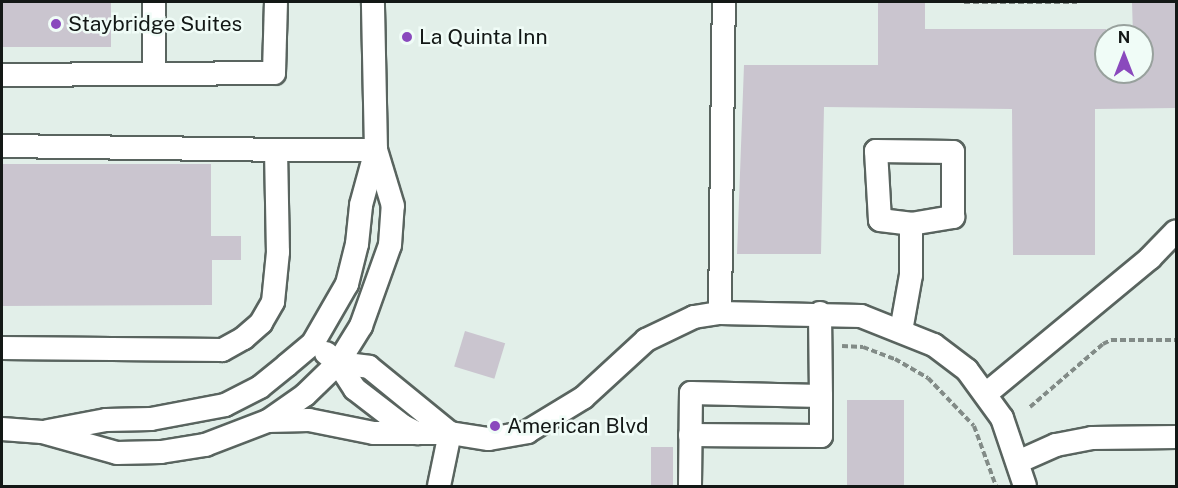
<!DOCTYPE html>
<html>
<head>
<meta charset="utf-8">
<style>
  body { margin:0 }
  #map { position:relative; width:1178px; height:488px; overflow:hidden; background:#e2efe9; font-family:"Public Sans",sans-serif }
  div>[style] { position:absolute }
  .building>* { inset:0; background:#cac5cf; transform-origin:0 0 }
  .path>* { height:4px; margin-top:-2px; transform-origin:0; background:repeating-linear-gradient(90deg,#828b87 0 6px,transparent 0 9px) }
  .roads { filter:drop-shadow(2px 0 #59645f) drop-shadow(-2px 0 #59645f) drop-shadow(0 2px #59645f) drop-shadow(0 -2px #59645f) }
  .minor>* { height:22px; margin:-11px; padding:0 11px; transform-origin:11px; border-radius:11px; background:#fff }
  .dots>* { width:16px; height:16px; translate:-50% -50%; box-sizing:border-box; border:3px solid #f0fcf7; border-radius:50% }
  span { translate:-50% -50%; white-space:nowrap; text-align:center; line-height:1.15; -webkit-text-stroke:5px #f0fcf7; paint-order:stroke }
  .poi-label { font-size:21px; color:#131816 }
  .left { translate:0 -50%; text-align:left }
  .frame { position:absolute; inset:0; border:3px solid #131816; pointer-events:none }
  .north { position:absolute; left:1094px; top:24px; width:60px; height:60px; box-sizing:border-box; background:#f0fcf7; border:2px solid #98a19d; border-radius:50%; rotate:0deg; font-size:16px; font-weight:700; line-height:24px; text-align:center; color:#131816 }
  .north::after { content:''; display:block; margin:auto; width:21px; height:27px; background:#8a49bd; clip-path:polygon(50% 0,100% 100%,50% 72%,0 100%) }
</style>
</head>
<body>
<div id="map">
  <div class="building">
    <div style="left:2px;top:2px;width:109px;height:45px"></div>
    <div style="clip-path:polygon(878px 2px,925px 2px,925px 29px,1106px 29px,1106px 72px,1142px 72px,1142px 36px,1133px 36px,1132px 2px,1176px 2px,1176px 108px,1095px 109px,1095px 255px,1013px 255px,1012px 109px,824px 107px,821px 254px,737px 254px,744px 65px,878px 65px)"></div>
    <div style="clip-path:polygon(2px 164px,211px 164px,211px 236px,241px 236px,241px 260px,212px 260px,212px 305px,2px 306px)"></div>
    <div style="left:465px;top:331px;width:42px;height:37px;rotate:17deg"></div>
    <div style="left:847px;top:400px;width:57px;height:86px"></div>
    <div style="left:651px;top:447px;width:22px;height:39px"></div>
  </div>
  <div class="path">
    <div style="left:964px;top:2px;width:113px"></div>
    <div style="left:842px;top:346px;width:21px;rotate:3deg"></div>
    <div style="left:863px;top:347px;width:34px;rotate:21deg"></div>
    <div style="left:895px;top:359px;width:38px;rotate:30deg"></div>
    <div style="left:928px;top:378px;width:66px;rotate:46.2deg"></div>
    <div style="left:974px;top:426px;width:64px;rotate:69.9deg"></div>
    <div style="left:1030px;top:407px;width:96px;rotate:-40.8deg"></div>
    <div style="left:1103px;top:344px;width:9px;rotate:-27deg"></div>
    <div style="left:1111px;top:340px;width:65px"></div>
  </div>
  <div class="roads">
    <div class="minor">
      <div style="left:154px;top:74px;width:72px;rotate:-90deg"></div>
      <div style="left:2px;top:75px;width:272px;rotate:-0.4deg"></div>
      <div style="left:274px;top:73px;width:71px;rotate:-88.4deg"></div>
      <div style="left:2px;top:146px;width:274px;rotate:0.8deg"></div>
      <div style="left:276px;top:150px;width:102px;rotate:88.9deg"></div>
      <div style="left:278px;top:252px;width:50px;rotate:95.7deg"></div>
      <div style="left:273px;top:302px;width:24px;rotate:120deg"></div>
      <div style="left:261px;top:323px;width:23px;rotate:139deg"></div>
      <div style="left:244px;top:338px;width:25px;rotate:151deg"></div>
      <div style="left:222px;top:350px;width:220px;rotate:-179.5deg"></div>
      <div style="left:276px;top:150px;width:100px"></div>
      <div style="left:720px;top:313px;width:311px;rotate:-89.3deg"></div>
      <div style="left:901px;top:331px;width:57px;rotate:-79.9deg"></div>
      <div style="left:911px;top:275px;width:51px;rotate:-90deg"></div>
      <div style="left:911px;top:224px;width:43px;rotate:-9.5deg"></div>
      <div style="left:953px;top:217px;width:65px;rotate:-90deg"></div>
      <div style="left:953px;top:152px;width:77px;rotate:-179.3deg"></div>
      <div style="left:876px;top:151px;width:69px;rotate:86.7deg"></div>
      <div style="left:880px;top:220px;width:31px;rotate:7deg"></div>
      <div style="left:326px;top:353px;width:16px;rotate:40deg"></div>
      <div style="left:338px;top:363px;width:31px;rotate:57deg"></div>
      <div style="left:355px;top:389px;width:61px;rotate:37.6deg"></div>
      <div style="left:403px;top:426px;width:16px;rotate:27deg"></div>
      <div style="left:338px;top:363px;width:31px;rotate:7deg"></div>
      <div style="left:369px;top:367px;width:104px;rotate:39.2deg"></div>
      <div style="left:987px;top:393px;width:212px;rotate:-39.6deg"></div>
      <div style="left:1150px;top:258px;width:37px;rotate:-46deg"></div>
      <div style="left:268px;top:421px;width:41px;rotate:-1.4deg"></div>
      <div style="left:309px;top:420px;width:66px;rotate:11.3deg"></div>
      <div style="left:374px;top:433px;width:76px"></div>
      <div style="left:450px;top:433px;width:39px;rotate:9deg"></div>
      <div style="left:489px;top:439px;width:39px;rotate:-10deg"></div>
      <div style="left:527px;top:432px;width:66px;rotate:-31.3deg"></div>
      <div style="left:583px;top:398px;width:86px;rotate:-42.6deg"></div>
      <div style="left:646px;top:340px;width:53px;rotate:-25.6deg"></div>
      <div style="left:694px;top:317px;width:26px;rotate:-9deg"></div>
      <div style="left:720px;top:313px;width:141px;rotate:1.2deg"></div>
      <div style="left:861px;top:316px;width:79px;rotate:21.7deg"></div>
      <div style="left:934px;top:345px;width:41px;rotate:37.1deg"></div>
      <div style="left:967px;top:370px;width:59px;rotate:53.9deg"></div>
      <div style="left:1002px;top:418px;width:72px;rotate:71.3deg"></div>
      <div style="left:2px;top:429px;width:40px;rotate:4.3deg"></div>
      <div style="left:42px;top:432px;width:78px;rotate:15.6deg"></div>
      <div style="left:117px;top:453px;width:44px;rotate:-1.3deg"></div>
      <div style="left:161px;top:452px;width:45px;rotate:-9deg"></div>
      <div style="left:205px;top:445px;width:67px;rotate:-20.9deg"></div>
      <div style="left:268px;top:421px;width:45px;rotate:-35.1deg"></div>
      <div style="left:305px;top:395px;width:46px;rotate:-44.1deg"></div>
      <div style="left:338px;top:363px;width:44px;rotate:-58.1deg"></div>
      <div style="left:361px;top:326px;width:86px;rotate:-70.3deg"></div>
      <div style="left:390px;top:245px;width:39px;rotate:-86deg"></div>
      <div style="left:393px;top:206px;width:59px;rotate:-106.9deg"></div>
      <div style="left:376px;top:150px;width:148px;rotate:-91.2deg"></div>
      <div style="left:48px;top:431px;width:59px;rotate:-10.7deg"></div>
      <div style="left:106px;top:420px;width:45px;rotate:-1.3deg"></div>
      <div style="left:151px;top:419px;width:75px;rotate:-10.7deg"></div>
      <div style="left:225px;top:405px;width:39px;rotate:-27deg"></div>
      <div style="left:260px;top:387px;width:35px;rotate:-39deg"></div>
      <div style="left:287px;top:365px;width:34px;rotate:-40deg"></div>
      <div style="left:313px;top:343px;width:68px;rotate:-60deg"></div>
      <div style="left:347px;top:284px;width:41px;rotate:-76deg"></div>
      <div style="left:357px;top:244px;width:39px;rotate:-84deg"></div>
      <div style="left:361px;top:205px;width:57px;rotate:-74.7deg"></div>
      <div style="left:690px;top:435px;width:131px;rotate:0.4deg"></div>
      <div style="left:821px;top:436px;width:40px;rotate:-90deg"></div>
      <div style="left:1020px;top:461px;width:39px;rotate:-24deg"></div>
      <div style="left:1056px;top:445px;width:37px;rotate:-11deg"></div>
      <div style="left:1092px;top:438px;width:84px;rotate:-0.7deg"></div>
      <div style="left:439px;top:486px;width:54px;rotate:-78.3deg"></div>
      <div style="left:690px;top:486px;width:93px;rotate:-89.4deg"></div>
      <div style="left:691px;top:393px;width:130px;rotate:1.3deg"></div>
      <div style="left:821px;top:396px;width:83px;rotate:-90.7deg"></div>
    </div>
  </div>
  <div class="dots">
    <div style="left:56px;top:24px;background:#8a49bd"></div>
    <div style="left:407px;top:37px;background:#8a49bd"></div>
    <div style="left:495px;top:426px;background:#8a49bd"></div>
  </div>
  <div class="poi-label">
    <span class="left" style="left:68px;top:24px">Staybridge Suites</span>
    <span class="left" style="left:419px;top:37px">La Quinta Inn</span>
    <span class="left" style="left:507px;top:426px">American Blvd</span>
  </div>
  <div class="frame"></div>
  <div class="north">N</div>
</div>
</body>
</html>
